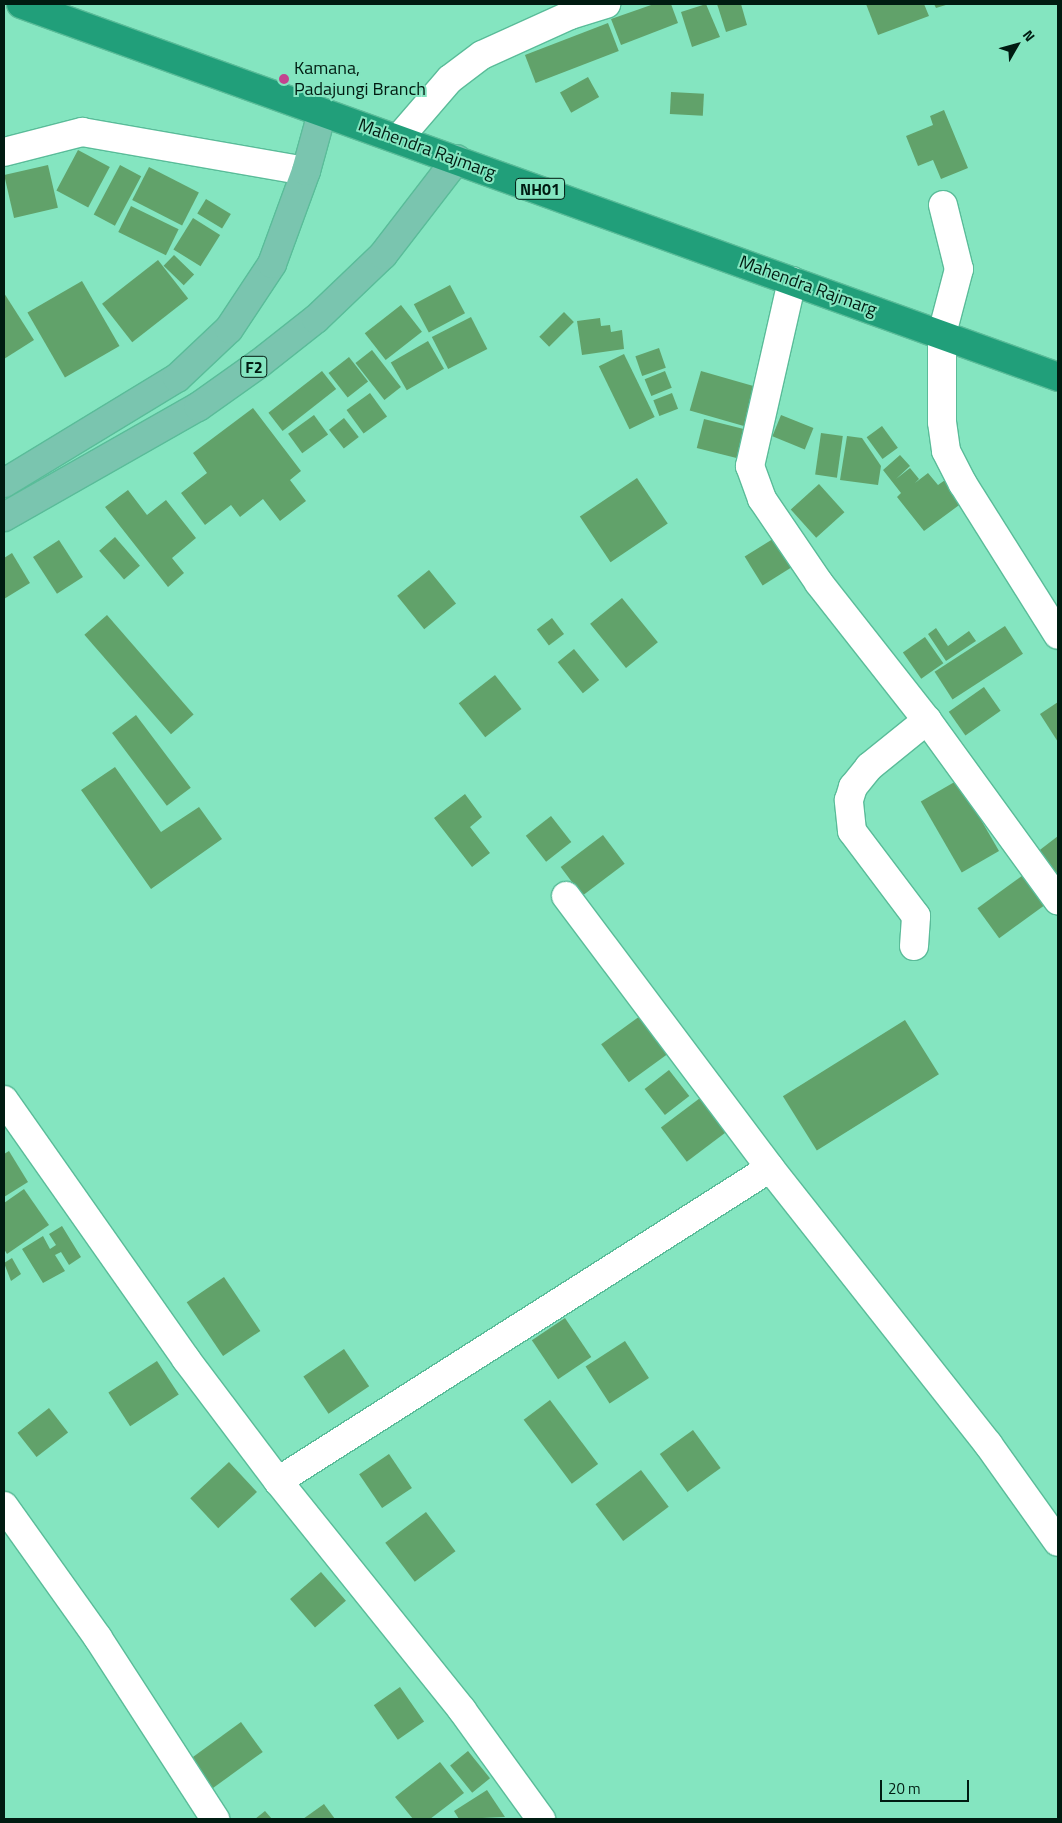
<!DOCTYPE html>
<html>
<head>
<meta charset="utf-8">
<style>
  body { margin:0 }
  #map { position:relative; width:1062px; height:1823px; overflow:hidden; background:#84e5c0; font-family:"Titillium Web",sans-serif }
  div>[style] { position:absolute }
  .building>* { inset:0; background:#61a26a; transform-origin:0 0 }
  .roads { filter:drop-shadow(1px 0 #5abc99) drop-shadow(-1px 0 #5abc99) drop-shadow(0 1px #5abc99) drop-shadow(0 -1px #5abc99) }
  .minor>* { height:28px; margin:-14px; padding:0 14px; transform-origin:14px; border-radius:14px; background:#fff }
  .major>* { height:28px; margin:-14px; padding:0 14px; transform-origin:14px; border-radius:14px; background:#7ac5af }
  .highway>* { height:28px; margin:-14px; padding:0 14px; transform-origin:14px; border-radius:14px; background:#219f7a }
  .dots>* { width:14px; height:14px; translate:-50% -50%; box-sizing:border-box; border:2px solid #84e5c0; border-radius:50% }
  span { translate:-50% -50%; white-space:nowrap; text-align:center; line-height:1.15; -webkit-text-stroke:4px #84e5c0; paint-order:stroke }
  .shield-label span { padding:1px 4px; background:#84e5c0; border:1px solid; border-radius:4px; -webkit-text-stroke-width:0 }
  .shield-label { font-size:16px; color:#001b11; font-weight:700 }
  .poi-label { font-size:18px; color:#001b11 }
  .left { translate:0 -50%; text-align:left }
  .street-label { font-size:18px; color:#001b11 }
  .frame { position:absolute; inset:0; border:5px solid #001b11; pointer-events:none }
  .north { position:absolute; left:992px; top:20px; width:50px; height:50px; -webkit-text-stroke:4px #84e5c0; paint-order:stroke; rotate:52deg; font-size:14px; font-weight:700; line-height:20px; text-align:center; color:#001b11 }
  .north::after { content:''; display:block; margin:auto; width:18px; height:22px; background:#001b11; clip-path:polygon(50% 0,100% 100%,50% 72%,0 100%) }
  .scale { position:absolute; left:880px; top:1780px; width:89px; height:22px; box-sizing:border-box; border:2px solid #001b11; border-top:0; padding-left:6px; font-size:15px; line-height:18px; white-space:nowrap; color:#001b11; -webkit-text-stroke:4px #84e5c0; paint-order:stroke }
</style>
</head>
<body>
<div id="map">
  <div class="building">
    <div style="clip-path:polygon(654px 4px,671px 4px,678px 23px,621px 45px,611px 19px)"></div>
    <div style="clip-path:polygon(706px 4px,720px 37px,692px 47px,681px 12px)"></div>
    <div style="clip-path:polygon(717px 4px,741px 4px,747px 25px,726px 32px)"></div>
    <div style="clip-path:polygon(866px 4px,924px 4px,929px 16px,878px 35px)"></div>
    <div style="clip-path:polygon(934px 4px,949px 4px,936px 8px)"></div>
    <div style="left:608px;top:23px;width:30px;height:89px;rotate:69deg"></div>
    <div style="left:588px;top:77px;width:23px;height:32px;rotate:61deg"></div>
    <div style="left:671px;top:92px;width:33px;height:22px;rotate:3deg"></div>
    <div style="clip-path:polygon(944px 110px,968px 168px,941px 179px,933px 160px,918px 166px,906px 136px,933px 125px,930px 116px)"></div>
    <div style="left:78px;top:150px;width:36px;height:46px;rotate:28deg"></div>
    <div style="left:48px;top:165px;width:44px;height:45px;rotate:77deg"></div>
    <div style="left:120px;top:165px;width:24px;height:56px;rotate:28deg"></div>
    <div style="left:149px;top:167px;width:56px;height:37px;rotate:27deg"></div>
    <div style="left:206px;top:199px;width:29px;height:17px;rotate:31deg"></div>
    <div style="left:131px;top:206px;width:53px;height:29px;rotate:26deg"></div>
    <div style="left:193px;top:218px;width:32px;height:37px;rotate:32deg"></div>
    <div style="left:174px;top:255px;width:28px;height:15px;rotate:44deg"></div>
    <div style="left:158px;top:260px;width:49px;height:71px;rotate:52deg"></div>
    <div style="left:82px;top:281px;width:75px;height:63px;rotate:60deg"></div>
    <div style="left:450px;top:285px;width:32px;height:41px;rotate:62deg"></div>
    <div style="clip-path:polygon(4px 293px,34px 340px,4px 359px)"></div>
    <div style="left:401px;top:305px;width:34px;height:46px;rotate:52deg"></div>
    <div style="left:564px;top:312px;width:14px;height:35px;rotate:45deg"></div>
    <div style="left:471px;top:317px;width:36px;height:44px;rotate:63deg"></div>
    <div style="clip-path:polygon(600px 318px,601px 326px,610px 325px,611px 332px,622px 330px,624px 349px,582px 355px,577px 321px)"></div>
    <div style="left:428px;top:341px;width:32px;height:43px;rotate:60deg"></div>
    <div style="left:659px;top:348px;width:21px;height:25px;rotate:71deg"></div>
    <div style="left:372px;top:350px;width:47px;height:21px;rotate:52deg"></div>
    <div style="left:624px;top:354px;width:70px;height:28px;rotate:64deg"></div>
    <div style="left:349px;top:357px;width:31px;height:26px;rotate:52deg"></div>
    <div style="left:322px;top:371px;width:23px;height:68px;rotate:52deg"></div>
    <div style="left:665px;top:371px;width:18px;height:22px;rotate:68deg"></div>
    <div style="left:701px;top:371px;width:59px;height:41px;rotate:16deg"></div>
    <div style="left:370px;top:393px;width:29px;height:29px;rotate:54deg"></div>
    <div style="left:672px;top:393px;width:17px;height:20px;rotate:69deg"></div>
    <div style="clip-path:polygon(253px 408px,301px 471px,290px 480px,306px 501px,280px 521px,263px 499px,240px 517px,231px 505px,205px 525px,181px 493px,207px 473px,193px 453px)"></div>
    <div style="left:314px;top:415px;width:24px;height:32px;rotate:54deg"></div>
    <div style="left:781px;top:415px;width:35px;height:23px;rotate:22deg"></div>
    <div style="left:344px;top:418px;width:24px;height:19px;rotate:52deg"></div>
    <div style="left:704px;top:419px;width:42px;height:30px;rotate:14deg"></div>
    <div style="left:882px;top:426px;width:27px;height:19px;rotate:54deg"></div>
    <div style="left:821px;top:433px;width:22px;height:42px;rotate:8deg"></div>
    <div style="clip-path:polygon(847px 436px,862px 438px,881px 466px,878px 485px,840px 480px)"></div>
    <div style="clip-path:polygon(900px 455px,910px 466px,896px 479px,910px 468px,919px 479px,915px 483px,928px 473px,938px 485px,948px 478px,966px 500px,924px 531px,897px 497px,901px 493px,883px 470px)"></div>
    <div style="left:637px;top:478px;width:55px;height:69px;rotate:56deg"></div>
    <div style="left:819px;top:484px;width:38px;height:38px;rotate:48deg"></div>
    <div style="clip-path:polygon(128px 490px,147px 515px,166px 500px,196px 538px,172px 558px,184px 573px,168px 587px,105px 507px)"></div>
    <div style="left:115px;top:537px;width:38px;height:21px;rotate:49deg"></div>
    <div style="left:776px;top:537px;width:34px;height:37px;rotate:58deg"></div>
    <div style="left:59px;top:540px;width:44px;height:31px;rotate:57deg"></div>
    <div style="clip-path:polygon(12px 553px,30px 583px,4px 599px,4px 558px)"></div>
    <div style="left:429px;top:570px;width:43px;height:41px;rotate:51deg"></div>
    <div style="left:622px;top:598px;width:57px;height:41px;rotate:51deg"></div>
    <div style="left:107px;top:615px;width:132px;height:30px;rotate:49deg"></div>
    <div style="left:552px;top:618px;width:20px;height:19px;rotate:53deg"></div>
    <div style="left:1005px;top:626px;width:33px;height:84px;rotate:57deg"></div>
    <div style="clip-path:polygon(936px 628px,948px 646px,969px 631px,976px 641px,946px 661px,928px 634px)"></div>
    <div style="left:925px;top:637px;width:32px;height:27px;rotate:55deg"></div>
    <div style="left:574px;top:649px;width:40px;height:21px;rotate:51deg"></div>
    <div style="left:495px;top:675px;width:43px;height:46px;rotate:52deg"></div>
    <div style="left:984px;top:687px;width:29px;height:43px;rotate:55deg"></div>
    <div style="clip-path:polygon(1058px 702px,1058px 742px,1040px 714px)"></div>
    <div style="left:136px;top:715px;width:91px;height:30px;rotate:53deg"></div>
    <div style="clip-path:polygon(115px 767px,161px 832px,199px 807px,222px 839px,151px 889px,81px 790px)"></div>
    <div style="left:958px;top:780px;width:82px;height:43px;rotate:60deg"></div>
    <div style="clip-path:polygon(465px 794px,482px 817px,470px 827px,490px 853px,472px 867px,434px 818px)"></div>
    <div style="left:551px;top:816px;width:33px;height:32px;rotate:52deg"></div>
    <div style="left:603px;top:835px;width:36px;height:53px;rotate:53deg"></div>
    <div style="clip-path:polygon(1058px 836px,1058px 875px,1050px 881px,1032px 856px)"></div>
    <div style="left:1030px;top:870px;width:37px;height:65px;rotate:54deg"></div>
    <div style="left:640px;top:1016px;width:47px;height:48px;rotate:54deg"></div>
    <div style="left:905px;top:1020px;width:64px;height:144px;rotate:58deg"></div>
    <div style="left:669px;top:1070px;width:33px;height:31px;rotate:52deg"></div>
    <div style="left:708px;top:1092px;width:43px;height:59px;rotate:53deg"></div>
    <div style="clip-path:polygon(9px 1151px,28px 1182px,4px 1197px,4px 1154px)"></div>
    <div style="clip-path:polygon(24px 1189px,49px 1225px,7px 1254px,4px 1249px,4px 1203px)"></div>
    <div style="clip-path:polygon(62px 1226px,81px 1257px,69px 1265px,61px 1252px,55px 1255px,65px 1271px,43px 1283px,22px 1249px,43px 1236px,50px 1249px,56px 1245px,49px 1234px)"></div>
    <div style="clip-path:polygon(12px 1258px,21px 1274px,11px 1281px,4px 1263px)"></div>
    <div style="left:224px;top:1277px;width:65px;height:45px;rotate:56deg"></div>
    <div style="left:565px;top:1318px;width:47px;height:40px;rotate:56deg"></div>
    <div style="left:625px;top:1341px;width:44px;height:47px;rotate:57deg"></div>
    <div style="left:344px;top:1349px;width:45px;height:49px;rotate:56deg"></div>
    <div style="left:157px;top:1361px;width:40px;height:58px;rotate:57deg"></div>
    <div style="left:550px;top:1400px;width:80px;height:33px;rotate:53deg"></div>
    <div style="left:49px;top:1408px;width:31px;height:40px;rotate:52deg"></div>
    <div style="left:693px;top:1430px;width:47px;height:41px;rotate:54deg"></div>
    <div style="left:389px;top:1454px;width:41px;height:36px;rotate:56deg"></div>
    <div style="left:229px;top:1462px;width:41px;height:53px;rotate:47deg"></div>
    <div style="left:641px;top:1470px;width:46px;height:57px;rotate:53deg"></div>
    <div style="left:426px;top:1512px;width:49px;height:51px;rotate:53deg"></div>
    <div style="left:321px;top:1572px;width:38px;height:41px;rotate:49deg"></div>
    <div style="left:400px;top:1687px;width:42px;height:32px;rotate:55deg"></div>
    <div style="left:241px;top:1722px;width:37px;height:67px;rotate:54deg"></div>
    <div style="left:468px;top:1751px;width:35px;height:23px;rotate:51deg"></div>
    <div style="clip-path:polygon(440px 1762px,464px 1793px,430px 1819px,413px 1819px,395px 1797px)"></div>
    <div style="clip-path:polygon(487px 1790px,505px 1817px,459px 1819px,454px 1811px)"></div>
    <div style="clip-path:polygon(324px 1804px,335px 1819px,303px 1819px)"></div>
    <div style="clip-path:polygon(265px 1811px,272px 1819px,255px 1819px)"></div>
  </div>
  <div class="roads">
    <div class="minor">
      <div style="left:399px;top:138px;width:78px;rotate:-49.2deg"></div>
      <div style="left:450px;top:79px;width:40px;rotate:-37deg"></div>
      <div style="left:482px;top:55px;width:97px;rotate:-24.4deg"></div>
      <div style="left:570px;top:15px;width:38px;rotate:-17deg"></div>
      <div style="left:4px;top:152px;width:81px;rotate:-14.4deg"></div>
      <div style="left:82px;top:132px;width:227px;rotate:9.9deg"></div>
      <div style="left:943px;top:205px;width:66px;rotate:76deg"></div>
      <div style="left:959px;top:269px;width:67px;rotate:104.7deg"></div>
      <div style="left:942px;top:334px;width:88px;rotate:90deg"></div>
      <div style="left:942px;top:422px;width:29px;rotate:82deg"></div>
      <div style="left:946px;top:451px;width:37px;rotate:63deg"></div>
      <div style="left:963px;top:484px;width:178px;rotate:57.8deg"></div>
      <div style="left:792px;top:281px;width:190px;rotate:102.8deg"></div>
      <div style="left:750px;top:466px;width:35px;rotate:70deg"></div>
      <div style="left:762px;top:499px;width:102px;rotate:55.8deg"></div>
      <div style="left:819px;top:583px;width:174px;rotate:51.8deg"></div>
      <div style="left:927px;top:720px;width:223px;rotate:54deg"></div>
      <div style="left:566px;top:896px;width:340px;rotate:53.1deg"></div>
      <div style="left:770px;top:1168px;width:352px;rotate:51.7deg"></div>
      <div style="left:988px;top:1444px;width:120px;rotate:54.5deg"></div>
      <div style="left:914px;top:946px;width:30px;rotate:-86deg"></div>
      <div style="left:916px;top:916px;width:106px;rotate:-127deg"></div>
      <div style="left:852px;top:831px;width:31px;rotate:-96deg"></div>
      <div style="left:849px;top:800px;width:14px;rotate:-73deg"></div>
      <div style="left:853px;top:787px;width:26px;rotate:-51deg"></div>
      <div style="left:869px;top:767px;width:75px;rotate:-39deg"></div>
      <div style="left:4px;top:1100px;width:317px;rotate:54.9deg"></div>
      <div style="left:186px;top:1359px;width:153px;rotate:53deg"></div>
      <div style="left:278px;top:1481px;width:294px;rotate:51.2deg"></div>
      <div style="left:462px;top:1710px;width:135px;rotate:54.1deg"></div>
      <div style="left:278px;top:1481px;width:583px;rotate:-32.46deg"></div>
      <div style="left:4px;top:1506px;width:162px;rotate:54.5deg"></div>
      <div style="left:98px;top:1638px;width:216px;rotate:57.1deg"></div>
    </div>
    <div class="major">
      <div style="left:4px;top:483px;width:202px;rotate:-31.3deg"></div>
      <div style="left:177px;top:378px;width:71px;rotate:-43.3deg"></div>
      <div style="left:229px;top:329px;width:78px;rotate:-56.5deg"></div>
      <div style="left:272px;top:264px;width:99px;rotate:-69.9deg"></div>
      <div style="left:306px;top:171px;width:60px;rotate:-74.6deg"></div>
      <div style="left:4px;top:517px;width:223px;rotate:-29.6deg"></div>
      <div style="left:198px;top:407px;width:76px;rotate:-35.4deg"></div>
      <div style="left:260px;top:363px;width:71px;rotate:-38.2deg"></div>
      <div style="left:316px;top:319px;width:93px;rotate:-43.7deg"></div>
      <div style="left:383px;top:255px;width:121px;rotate:-52.4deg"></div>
    </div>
    <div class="highway">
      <div style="left:21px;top:4px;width:1102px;rotate:19.78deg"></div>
    </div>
  </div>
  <div class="dots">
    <div style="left:284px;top:79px;background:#c3438f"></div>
  </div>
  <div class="shield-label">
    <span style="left:540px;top:189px">NH01</span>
    <span style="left:254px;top:367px">F2</span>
  </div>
  <div class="poi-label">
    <span class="left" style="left:294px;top:79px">Kamana,<br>Padajungi Branch</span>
  </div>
  <div class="street-label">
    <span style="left:427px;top:149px;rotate:20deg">Mahendra Rajmarg</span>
    <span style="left:808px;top:286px;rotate:20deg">Mahendra Rajmarg</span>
  </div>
  <div class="frame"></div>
  <div class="north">N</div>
  <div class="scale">20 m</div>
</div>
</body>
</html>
